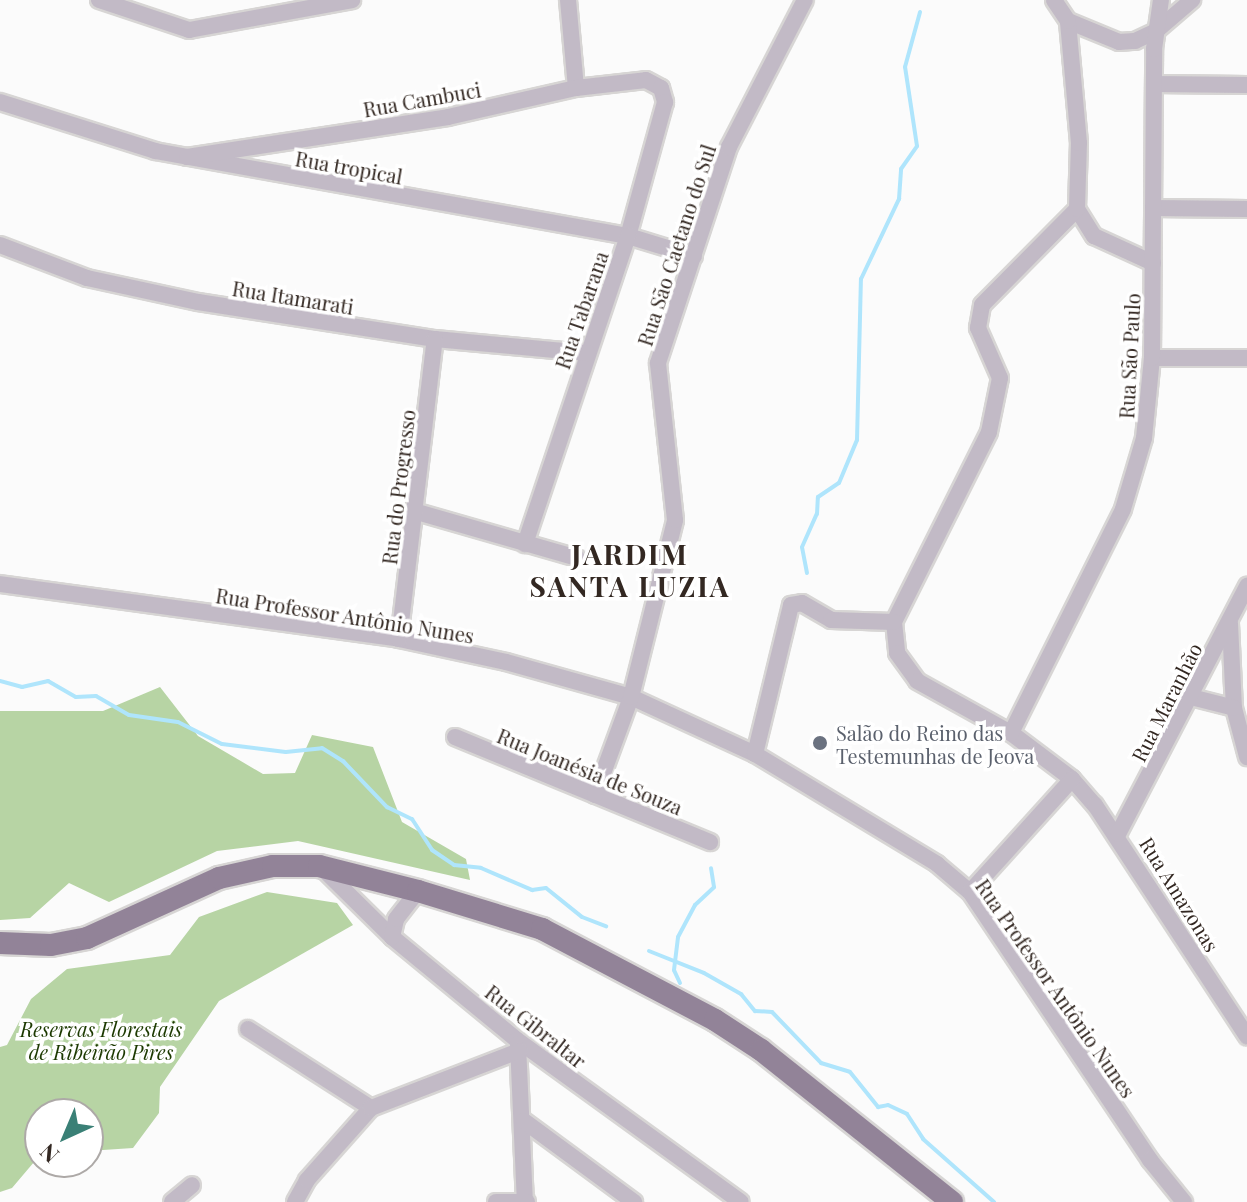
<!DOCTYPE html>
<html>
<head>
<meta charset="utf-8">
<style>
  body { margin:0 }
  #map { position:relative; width:1247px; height:1202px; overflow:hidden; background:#fbfbfb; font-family:"Playfair Display",serif }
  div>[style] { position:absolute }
  .green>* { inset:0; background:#b7d4a4 }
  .stream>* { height:4px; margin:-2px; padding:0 2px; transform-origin:2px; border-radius:2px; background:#afe5fc }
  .roads { filter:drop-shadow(2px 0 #d7d5d4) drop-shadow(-2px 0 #d7d5d4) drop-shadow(0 2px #d7d5d4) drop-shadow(0 -2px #d7d5d4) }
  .minor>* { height:16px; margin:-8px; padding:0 8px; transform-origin:8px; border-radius:8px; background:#c2bac6 }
  .major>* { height:22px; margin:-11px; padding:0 11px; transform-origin:11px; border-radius:11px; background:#928398 }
  .dots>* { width:22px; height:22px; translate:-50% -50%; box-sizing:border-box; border:4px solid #fff; border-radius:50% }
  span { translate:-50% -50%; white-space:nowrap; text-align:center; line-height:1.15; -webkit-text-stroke:7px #fff; paint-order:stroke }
  .street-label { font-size:20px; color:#332822 }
  .worship-label { font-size:20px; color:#5b616d }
  .left { translate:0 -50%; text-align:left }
  .park-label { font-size:20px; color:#1c3900; font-style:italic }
  .district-label { font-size:28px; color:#332822; font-weight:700; letter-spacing:2px }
  .north { position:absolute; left:24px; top:1098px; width:80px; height:80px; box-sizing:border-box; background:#fff; border:2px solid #ada9a7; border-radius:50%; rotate:224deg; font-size:22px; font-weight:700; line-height:32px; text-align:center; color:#332822 }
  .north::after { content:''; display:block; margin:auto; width:28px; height:36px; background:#3a8076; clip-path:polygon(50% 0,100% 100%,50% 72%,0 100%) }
</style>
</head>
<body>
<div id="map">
  <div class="green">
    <div style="clip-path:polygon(160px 687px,198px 736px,263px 774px,295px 773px,312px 735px,373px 747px,402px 822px,466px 859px,470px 880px,298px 841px,217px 851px,109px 902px,69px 883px,30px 918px,0 920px,0 711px,103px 711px)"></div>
    <div style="clip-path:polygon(267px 892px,337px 903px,353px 925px,219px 1001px,160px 1087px,159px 1113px,133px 1148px,88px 1151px,88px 1114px,40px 1114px,40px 1155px,12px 1188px,0 1192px,0 1047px,7px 1045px,31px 999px,67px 969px,170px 955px,199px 917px)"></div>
  </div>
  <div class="stream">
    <div style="left:807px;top:573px;width:26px;rotate:-101deg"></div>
    <div style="left:802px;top:547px;width:36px;rotate:-66deg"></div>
    <div style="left:817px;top:514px;width:17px;rotate:-87deg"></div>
    <div style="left:818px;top:497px;width:25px;rotate:-34deg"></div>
    <div style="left:839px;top:483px;width:47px;rotate:-67.3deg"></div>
    <div style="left:857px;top:440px;width:161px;rotate:-88.6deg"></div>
    <div style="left:861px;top:279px;width:89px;rotate:-64.6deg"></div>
    <div style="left:899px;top:199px;width:30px;rotate:-86deg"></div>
    <div style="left:901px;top:169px;width:28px;rotate:-55deg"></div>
    <div style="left:917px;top:146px;width:80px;rotate:-98.6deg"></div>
    <div style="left:905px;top:67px;width:57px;rotate:-74.7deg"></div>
    <div style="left:0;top:681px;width:23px;rotate:15deg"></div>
    <div style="left:22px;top:687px;width:27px;rotate:-13deg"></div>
    <div style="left:48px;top:681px;width:32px;rotate:30deg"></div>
    <div style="left:76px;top:697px;width:20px;rotate:-3deg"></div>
    <div style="left:96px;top:696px;width:38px;rotate:30deg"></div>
    <div style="left:129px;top:715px;width:49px;rotate:8.1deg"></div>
    <div style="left:178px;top:722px;width:49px;rotate:26.6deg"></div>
    <div style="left:222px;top:744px;width:64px;rotate:7.1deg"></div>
    <div style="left:286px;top:752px;width:36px;rotate:-6deg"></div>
    <div style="left:322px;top:748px;width:25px;rotate:32deg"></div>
    <div style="left:343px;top:761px;width:64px;rotate:46.3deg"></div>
    <div style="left:387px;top:807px;width:28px;rotate:26deg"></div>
    <div style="left:412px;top:819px;width:37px;rotate:57deg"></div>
    <div style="left:432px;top:850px;width:27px;rotate:34deg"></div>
    <div style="left:454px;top:865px;width:27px;rotate:6deg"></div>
    <div style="left:481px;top:868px;width:56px;rotate:23.3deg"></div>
    <div style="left:532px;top:890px;width:14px;rotate:-8deg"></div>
    <div style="left:546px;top:888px;width:46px;rotate:38.9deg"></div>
    <div style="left:582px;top:917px;width:26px;rotate:21deg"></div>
    <div style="left:649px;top:951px;width:59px;rotate:21.8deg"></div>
    <div style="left:704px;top:973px;width:43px;rotate:29.6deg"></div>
    <div style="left:741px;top:994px;width:22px;rotate:51deg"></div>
    <div style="left:755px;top:1011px;width:17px;rotate:3deg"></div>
    <div style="left:772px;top:1012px;width:71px;rotate:46.1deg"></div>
    <div style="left:821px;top:1063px;width:30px;rotate:17deg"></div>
    <div style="left:850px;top:1072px;width:45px;rotate:51.3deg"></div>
    <div style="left:878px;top:1107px;width:10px;rotate:-11deg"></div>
    <div style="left:888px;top:1105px;width:21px;rotate:25deg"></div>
    <div style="left:907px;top:1114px;width:30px;rotate:57deg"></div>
    <div style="left:923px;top:1139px;width:95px;rotate:41.6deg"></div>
    <div style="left:680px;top:983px;width:14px;rotate:-115deg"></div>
    <div style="left:674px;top:970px;width:33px;rotate:-83deg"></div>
    <div style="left:678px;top:937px;width:36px;rotate:-62deg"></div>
    <div style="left:695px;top:905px;width:26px;rotate:-43deg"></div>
    <div style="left:714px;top:887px;width:19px;rotate:-99deg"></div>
  </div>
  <div class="roads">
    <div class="minor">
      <div style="left:99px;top:0;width:95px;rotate:18.4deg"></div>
      <div style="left:189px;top:30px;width:166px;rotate:-10.4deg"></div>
      <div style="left:568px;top:0;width:88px;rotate:84.8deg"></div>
      <div style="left:1068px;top:21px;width:55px;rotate:22.4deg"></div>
      <div style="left:1119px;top:42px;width:16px;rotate:-4deg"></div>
      <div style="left:1135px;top:41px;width:23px;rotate:-25deg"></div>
      <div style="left:1156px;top:31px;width:48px;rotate:-40.7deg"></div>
      <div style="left:1154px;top:84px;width:93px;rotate:0.6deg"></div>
      <div style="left:0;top:102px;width:163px;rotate:17.5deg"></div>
      <div style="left:155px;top:151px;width:481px;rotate:10.2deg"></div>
      <div style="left:628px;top:236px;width:69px;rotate:16.9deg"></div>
      <div style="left:187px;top:157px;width:264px;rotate:-8.7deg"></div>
      <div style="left:448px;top:117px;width:131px;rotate:-12.8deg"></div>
      <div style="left:576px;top:88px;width:70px;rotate:-6.5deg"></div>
      <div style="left:646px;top:80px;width:17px;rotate:28deg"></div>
      <div style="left:661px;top:88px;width:15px;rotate:74deg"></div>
      <div style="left:665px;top:102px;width:139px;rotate:105.4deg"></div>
      <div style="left:628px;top:236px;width:325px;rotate:108.5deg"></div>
      <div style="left:1153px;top:208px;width:94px;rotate:0.6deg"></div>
      <div style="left:1077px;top:209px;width:32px;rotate:58deg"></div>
      <div style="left:1094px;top:236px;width:65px;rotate:24.6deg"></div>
      <div style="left:0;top:245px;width:93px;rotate:20.8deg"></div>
      <div style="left:87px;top:278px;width:114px;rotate:12.2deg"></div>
      <div style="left:198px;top:302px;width:240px;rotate:8.9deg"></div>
      <div style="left:435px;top:339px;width:153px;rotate:5.3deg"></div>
      <div style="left:1152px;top:358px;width:95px"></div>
      <div style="left:417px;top:512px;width:166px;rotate:16deg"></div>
      <div style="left:0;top:584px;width:403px;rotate:7.8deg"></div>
      <div style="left:399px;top:639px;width:109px;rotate:12.1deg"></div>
      <div style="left:506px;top:662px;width:130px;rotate:15.6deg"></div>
      <div style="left:631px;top:697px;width:136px;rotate:24.7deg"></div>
      <div style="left:755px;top:754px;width:213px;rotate:31.1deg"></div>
      <div style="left:937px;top:864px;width:43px;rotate:40.3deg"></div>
      <div style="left:970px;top:892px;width:323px;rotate:56.1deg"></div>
      <div style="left:1150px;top:1160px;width:54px;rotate:51deg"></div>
      <div style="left:894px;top:622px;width:212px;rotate:-63.4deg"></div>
      <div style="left:989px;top:432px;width:55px;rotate:-78.5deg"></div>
      <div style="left:1000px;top:378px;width:55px;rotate:-113.7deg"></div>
      <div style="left:978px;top:328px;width:23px;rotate:-80deg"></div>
      <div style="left:982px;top:305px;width:135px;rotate:-45.3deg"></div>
      <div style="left:1077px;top:209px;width:66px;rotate:-88.3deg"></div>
      <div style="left:1079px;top:143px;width:122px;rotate:-95.2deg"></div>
      <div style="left:1068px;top:21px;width:25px;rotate:-124deg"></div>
      <div style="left:894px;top:622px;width:31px;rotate:84deg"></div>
      <div style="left:897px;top:653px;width:34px;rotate:54deg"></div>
      <div style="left:917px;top:681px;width:107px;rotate:29deg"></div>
      <div style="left:1011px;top:733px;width:76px;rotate:37deg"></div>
      <div style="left:1072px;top:779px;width:35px;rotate:49deg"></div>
      <div style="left:1095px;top:805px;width:277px;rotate:56.7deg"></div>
      <div style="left:1230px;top:624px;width:84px;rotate:87.3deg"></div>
      <div style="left:1234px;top:708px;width:51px;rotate:75.1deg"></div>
      <div style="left:399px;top:639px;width:302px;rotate:-83.2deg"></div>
      <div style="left:1191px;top:697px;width:44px;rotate:14.3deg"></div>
      <div style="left:1011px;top:733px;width:250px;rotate:-63.4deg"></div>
      <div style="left:1123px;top:509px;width:74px;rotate:-73.5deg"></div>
      <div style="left:1144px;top:438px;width:80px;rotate:-84.3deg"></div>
      <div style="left:1152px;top:358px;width:309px;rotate:-89.6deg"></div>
      <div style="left:1154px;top:49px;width:49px;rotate:-81.9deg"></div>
      <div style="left:455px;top:737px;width:276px;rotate:22.4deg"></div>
      <div style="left:755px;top:754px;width:153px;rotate:-76.4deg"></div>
      <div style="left:791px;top:605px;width:11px;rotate:-10deg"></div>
      <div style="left:802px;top:603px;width:34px;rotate:30deg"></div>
      <div style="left:831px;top:620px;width:63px;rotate:1.8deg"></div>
      <div style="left:595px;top:795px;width:104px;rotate:-69.8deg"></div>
      <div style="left:631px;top:697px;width:182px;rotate:-76deg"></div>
      <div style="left:675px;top:520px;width:158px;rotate:-96.2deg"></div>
      <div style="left:658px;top:363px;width:227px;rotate:-71.8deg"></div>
      <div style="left:729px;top:147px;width:165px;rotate:-62.7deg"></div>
      <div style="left:1118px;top:834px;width:280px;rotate:-62.5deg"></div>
      <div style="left:321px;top:867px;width:100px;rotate:44.6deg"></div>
      <div style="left:392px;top:937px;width:162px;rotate:39.5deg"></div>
      <div style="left:517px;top:1040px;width:276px;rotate:35.9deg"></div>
      <div style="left:970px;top:892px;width:152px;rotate:-47.9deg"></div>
      <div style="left:392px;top:937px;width:18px;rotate:-77deg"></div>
      <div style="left:396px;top:919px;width:36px;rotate:-52deg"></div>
      <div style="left:248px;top:1029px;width:146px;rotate:32.7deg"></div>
      <div style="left:518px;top:1044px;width:158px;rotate:87.5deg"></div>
      <div style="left:524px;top:1121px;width:137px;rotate:36.4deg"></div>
      <div style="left:172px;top:1202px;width:26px;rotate:-40deg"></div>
      <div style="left:295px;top:1202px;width:25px;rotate:-61deg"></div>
      <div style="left:307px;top:1180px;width:96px;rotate:-48.4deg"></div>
      <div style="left:371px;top:1108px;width:159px;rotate:-21.1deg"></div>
      <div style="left:496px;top:1202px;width:31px"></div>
    </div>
    <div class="major">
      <div style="left:0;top:943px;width:51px;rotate:2.2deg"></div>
      <div style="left:51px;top:945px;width:37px;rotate:-11deg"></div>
      <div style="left:87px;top:938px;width:145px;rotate:-24.4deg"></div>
      <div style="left:219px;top:878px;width:55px;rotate:-12.5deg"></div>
      <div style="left:273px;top:866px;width:46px"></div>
      <div style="left:319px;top:866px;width:102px;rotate:14.2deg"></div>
      <div style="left:418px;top:891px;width:130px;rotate:17deg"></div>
      <div style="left:542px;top:929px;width:195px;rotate:27.7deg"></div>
      <div style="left:715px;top:1020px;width:55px;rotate:33.1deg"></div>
      <div style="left:761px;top:1050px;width:244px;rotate:38.5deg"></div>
    </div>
  </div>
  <div class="dots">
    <div style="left:820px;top:743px;background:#6b7280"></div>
  </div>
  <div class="street-label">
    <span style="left:422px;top:99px;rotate:-10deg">Rua Cambuci</span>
    <span style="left:349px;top:167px;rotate:10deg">Rua tropical</span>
    <span style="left:676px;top:245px;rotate:-72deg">Rua São Caetano do Sul</span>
    <span style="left:293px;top:297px;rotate:9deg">Rua Itamarati</span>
    <span style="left:581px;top:310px;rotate:-71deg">Rua Tabarana</span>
    <span style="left:1129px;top:356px;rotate:-87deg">Rua São Paulo</span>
    <span style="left:398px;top:487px;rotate:-83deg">Rua do Progresso</span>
    <span style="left:345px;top:615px;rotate:9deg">Rua Professor Antônio Nunes</span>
    <span style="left:1166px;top:702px;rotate:-63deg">Rua Maranhão</span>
    <span style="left:590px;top:771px;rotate:22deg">Rua Joanésia de Souza</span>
    <span style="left:1180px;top:894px;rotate:58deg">Rua Amazonas</span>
    <span style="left:1056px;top:988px;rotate:55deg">Rua Professor Antônio Nunes</span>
    <span style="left:536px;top:1026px;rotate:38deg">Rua Gibraltar</span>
  </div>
  <div class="worship-label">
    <span class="left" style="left:836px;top:744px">Salão do Reino das<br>Testemunhas de Jeova</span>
  </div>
  <div class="park-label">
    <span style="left:101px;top:1040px">Reservas Florestais<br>de Ribeirão Pires</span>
  </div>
  <div class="district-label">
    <span style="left:630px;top:570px">JARDIM<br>SANTA LUZIA</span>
  </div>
  <div class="north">N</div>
</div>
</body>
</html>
